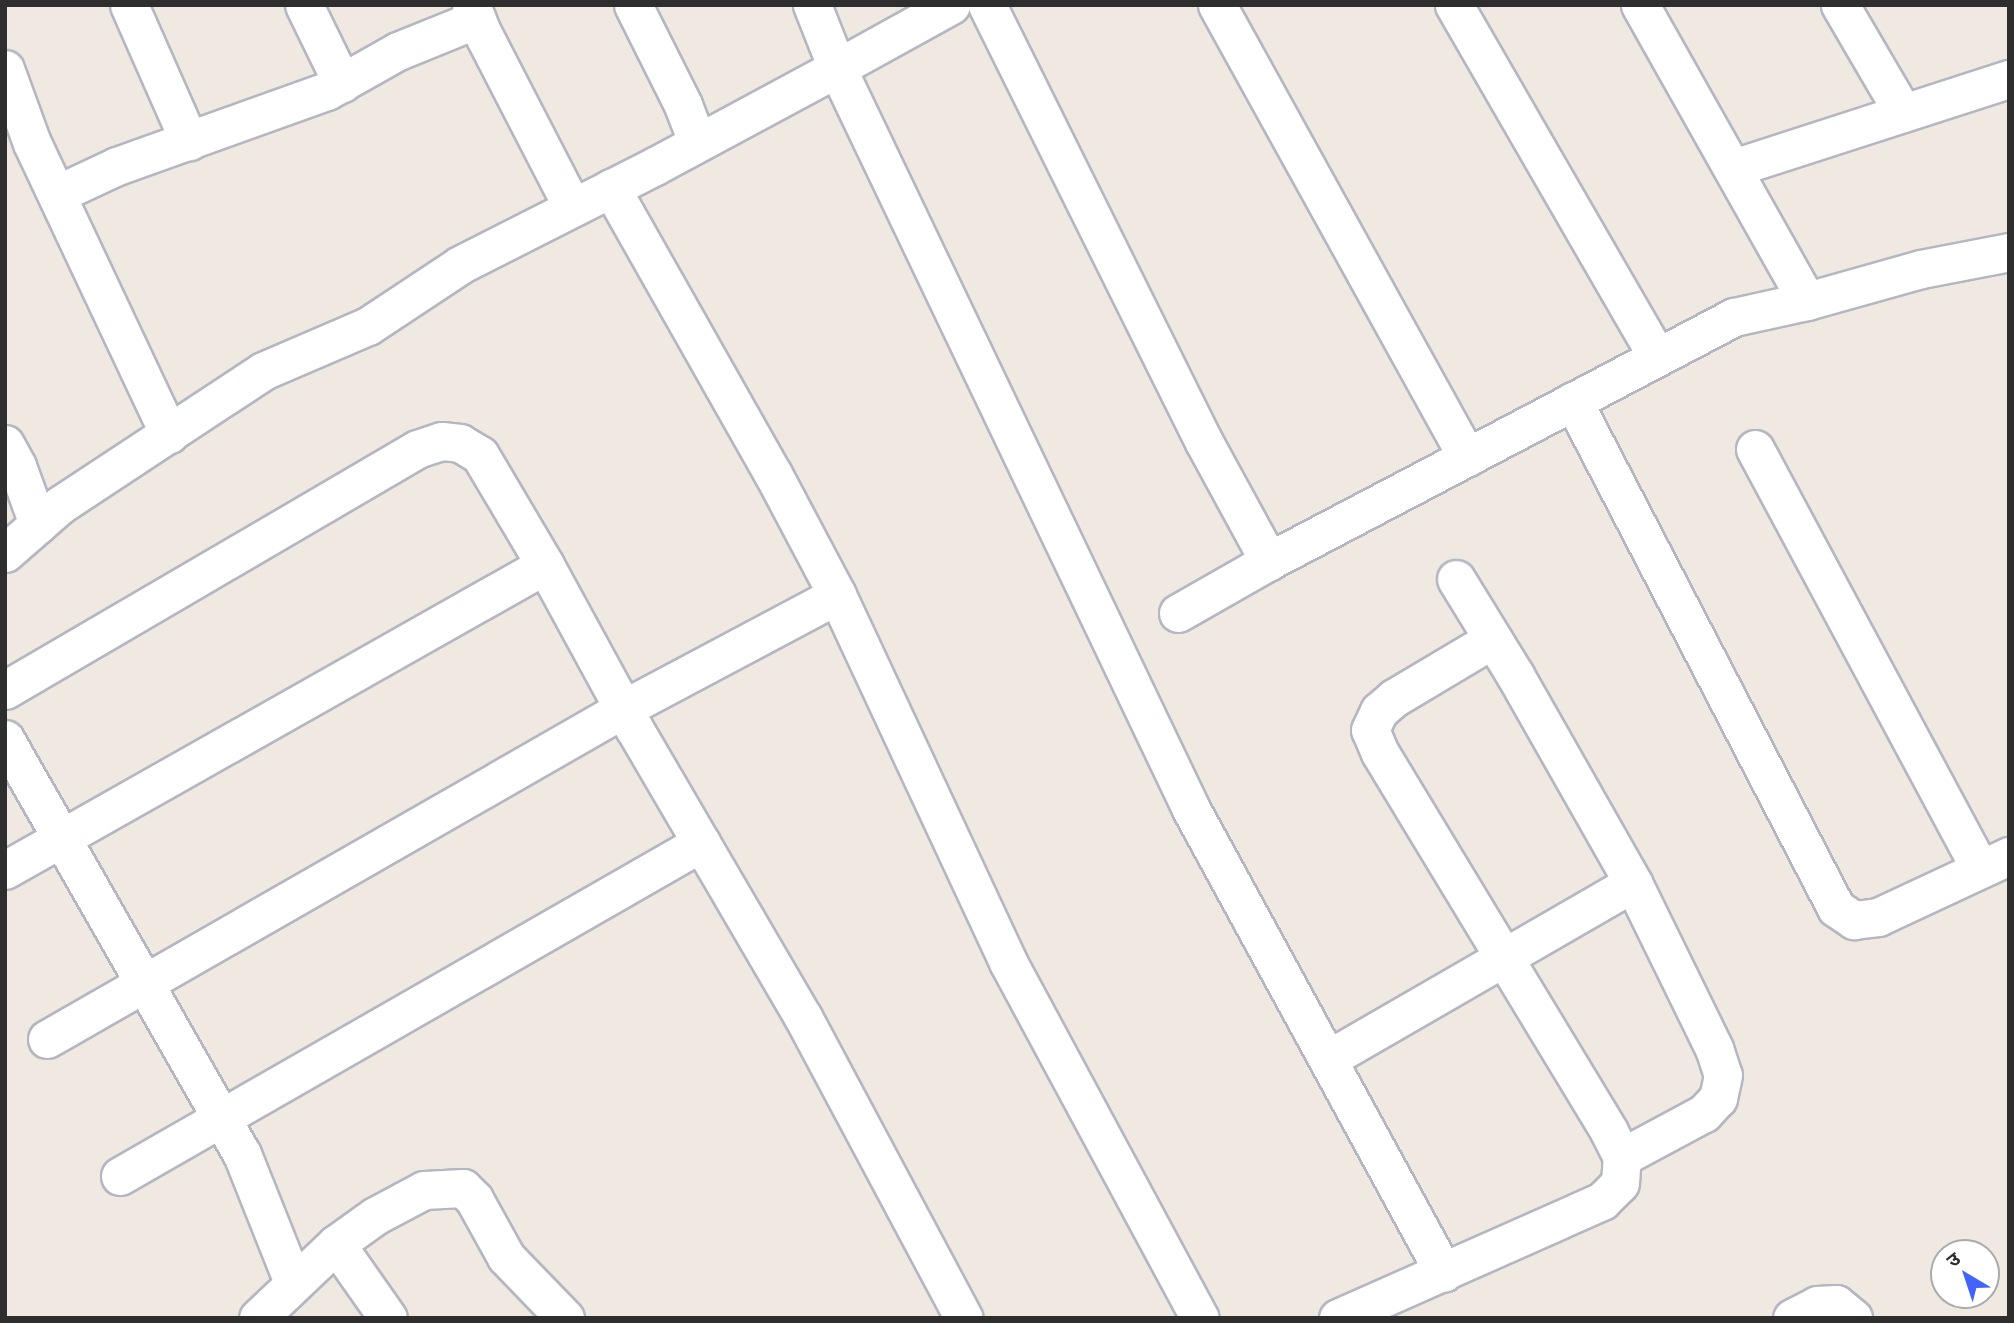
<!DOCTYPE html>
<html>
<head>
<meta charset="utf-8">
<style>
  body { margin:0 }
  #map { position:relative; width:2014px; height:1323px; overflow:hidden; background:#efe9e1; font-family:"Archivo Narrow","Noto Sans Devanagari",sans-serif }
  div>[style] { position:absolute }
  .roads { filter:drop-shadow(2px 0 #b4b7c1) drop-shadow(-2px 0 #b4b7c1) drop-shadow(0 2px #b4b7c1) drop-shadow(0 -2px #b4b7c1) }
  .street>* { height:37px; margin:-18.5px; padding:0 18.5px; transform-origin:18.5px; border-radius:18.5px; background:#fff }
  span { translate:-50% -50%; white-space:nowrap; text-align:center; line-height:1.15; -webkit-text-stroke:7px #fff; paint-order:stroke }
  .frame { position:absolute; inset:0; border:7px solid #2e2e2e; pointer-events:none }
  .north { position:absolute; left:1930px; top:1239px; width:70px; height:70px; box-sizing:border-box; background:#fff; border:2px solid #ababab; border-radius:50%; rotate:321deg; font-size:19px; font-weight:700; line-height:28px; text-align:center; color:#2e2e2e }
  .north::after { content:''; display:block; margin:auto; width:24px; height:32px; background:#4264fb; clip-path:polygon(50% 0,100% 100%,50% 72%,0 100%) }
</style>
</head>
<body>
<div id="map">
  <div class="roads">
    <div class="street">
      <div style="left:129px;top:5px;width:149px;rotate:66.2deg"></div>
      <div style="left:304px;top:5px;width:87px;rotate:64deg"></div>
      <div style="left:471px;top:5px;width:29px;rotate:68deg"></div>
      <div style="left:482px;top:32px;width:196px;rotate:62.7deg"></div>
      <div style="left:633px;top:5px;width:112px;rotate:63.4deg"></div>
      <div style="left:683px;top:105px;width:39px;rotate:69deg"></div>
      <div style="left:951px;top:5px;width:130px;rotate:151.1deg"></div>
      <div style="left:837px;top:68px;width:821px;rotate:64.46deg"></div>
      <div style="left:1191px;top:809px;width:528px;rotate:61.4deg"></div>
      <div style="left:987px;top:5px;width:488px;rotate:63.6deg"></div>
      <div style="left:1204px;top:442px;width:136px;rotate:61.4deg"></div>
      <div style="left:1217px;top:5px;width:517px;rotate:61.05deg"></div>
      <div style="left:1454px;top:5px;width:406px;rotate:60deg"></div>
      <div style="left:1640px;top:5px;width:340px;rotate:60.6deg"></div>
      <div style="left:1807px;top:301px;width:118px;rotate:-15.7deg"></div>
      <div style="left:1921px;top:269px;width:90px;rotate:-10.9deg"></div>
      <div style="left:1840px;top:5px;width:125px;rotate:59.7deg"></div>
      <div style="left:5px;top:69px;width:79px;rotate:70deg"></div>
      <div style="left:32px;top:143px;width:322px;rotate:64.8deg"></div>
      <div style="left:1733px;top:168px;width:290px;rotate:-17.9deg"></div>
      <div style="left:611px;top:188px;width:329px;rotate:60.5deg"></div>
      <div style="left:773px;top:474px;width:137px;rotate:62.1deg"></div>
      <div style="left:837px;top:595px;width:405px;rotate:65deg"></div>
      <div style="left:1008px;top:962px;width:404px;rotate:61.7deg"></div>
      <div style="left:57px;top:194px;width:66px;rotate:-25deg"></div>
      <div style="left:117px;top:166px;width:223px;rotate:-19.7deg"></div>
      <div style="left:327px;top:91px;width:81px;rotate:-29.4deg"></div>
      <div style="left:398px;top:51px;width:85px;rotate:-22.1deg"></div>
      <div style="left:1573px;top:401px;width:571px;rotate:62.58deg"></div>
      <div style="left:1836px;top:908px;width:22px;rotate:34deg"></div>
      <div style="left:1854px;top:920px;width:24px;rotate:-7deg"></div>
      <div style="left:1878px;top:917px;width:145px;rotate:-25deg"></div>
      <div style="left:5px;top:444px;width:25px;rotate:61deg"></div>
      <div style="left:17px;top:466px;width:62px;rotate:70.1deg"></div>
      <div style="left:1755px;top:449px;width:476px;rotate:61.8deg"></div>
      <div style="left:5px;top:553px;width:73px;rotate:-41.1deg"></div>
      <div style="left:60px;top:505px;width:243px;rotate:-33.4deg"></div>
      <div style="left:263px;top:371px;width:114px;rotate:-23.2deg"></div>
      <div style="left:368px;top:326px;width:110px;rotate:-33.5deg"></div>
      <div style="left:460px;top:265px;width:219px;rotate:-26.9deg"></div>
      <div style="left:655px;top:166px;width:207px;rotate:-28.3deg"></div>
      <div style="left:837px;top:68px;width:68px;rotate:-111.6deg"></div>
      <div style="left:1456px;top:579px;width:113px;rotate:58.4deg"></div>
      <div style="left:1515px;top:675px;width:239px;rotate:60.4deg"></div>
      <div style="left:1633px;top:883px;width:184px;rotate:63.9deg"></div>
      <div style="left:1714px;top:1048px;width:28px;rotate:72deg"></div>
      <div style="left:1723px;top:1075px;width:24px;rotate:102deg"></div>
      <div style="left:1718px;top:1098px;width:21px;rotate:133deg"></div>
      <div style="left:1704px;top:1113px;width:93px;rotate:151.8deg"></div>
      <div style="left:1178px;top:613px;width:105px;rotate:-29.7deg"></div>
      <div style="left:1269px;top:561px;width:525px;rotate:-27.69deg"></div>
      <div style="left:1734px;top:317px;width:75px;rotate:-12.4deg"></div>
      <div style="left:5px;top:690px;width:477px;rotate:-30.3deg"></div>
      <div style="left:417px;top:449px;width:26px;rotate:-18deg"></div>
      <div style="left:442px;top:441px;width:18px;rotate:6deg"></div>
      <div style="left:460px;top:443px;width:23px;rotate:31deg"></div>
      <div style="left:480px;top:455px;width:128px;rotate:59.4deg"></div>
      <div style="left:545px;top:565px;width:186px;rotate:61.4deg"></div>
      <div style="left:634px;top:728px;width:335px;rotate:59.7deg"></div>
      <div style="left:803px;top:1017px;width:341px;rotate:61.9deg"></div>
      <div style="left:5px;top:739px;width:478px;rotate:60.3deg"></div>
      <div style="left:242px;top:1154px;width:138px;rotate:68.3deg"></div>
      <div style="left:5px;top:870px;width:620px;rotate:-29.46deg"></div>
      <div style="left:47px;top:1039px;width:664px;rotate:-29.81deg"></div>
      <div style="left:623px;top:709px;width:242px;rotate:-28deg"></div>
      <div style="left:1328px;top:1059px;width:352px;rotate:-30deg"></div>
      <div style="left:120px;top:1176px;width:670px;rotate:-29.82deg"></div>
      <div style="left:336px;top:1244px;width:90px;rotate:54.9deg"></div>
      <div style="left:258px;top:1318px;width:108px;rotate:-43.5deg"></div>
      <div style="left:336px;top:1244px;width:48px;rotate:-35.7deg"></div>
      <div style="left:375px;top:1216px;width:55px;rotate:-28deg"></div>
      <div style="left:424px;top:1190px;width:39px;rotate:-3deg"></div>
      <div style="left:463px;top:1188px;width:16px;rotate:45deg"></div>
      <div style="left:474px;top:1199px;width:66px;rotate:61.1deg"></div>
      <div style="left:506px;top:1257px;width:85px;rotate:46deg"></div>
      <div style="left:1338px;top:1318px;width:289px;rotate:-23.9deg"></div>
      <div style="left:1602px;top:1201px;width:25px;rotate:-45deg"></div>
      <div style="left:1620px;top:1183px;width:26px;rotate:-86deg"></div>
      <div style="left:1622px;top:1157px;width:29px;rotate:-117deg"></div>
      <div style="left:1609px;top:1131px;width:442px;rotate:-121.2deg"></div>
      <div style="left:1380px;top:753px;width:25px;rotate:-113deg"></div>
      <div style="left:1370px;top:730px;width:21px;rotate:-65deg"></div>
      <div style="left:1379px;top:711px;width:20px;rotate:-41deg"></div>
      <div style="left:1394px;top:698px;width:115px;rotate:-30.8deg"></div>
      <div style="left:1792px;top:1318px;width:28px;rotate:-27deg"></div>
      <div style="left:1817px;top:1305px;width:19px;rotate:-3deg"></div>
      <div style="left:1836px;top:1304px;width:22px;rotate:39deg"></div>
    </div>
  </div>
  <div class="frame"></div>
  <div class="north">उ</div>
</div>
</body>
</html>
